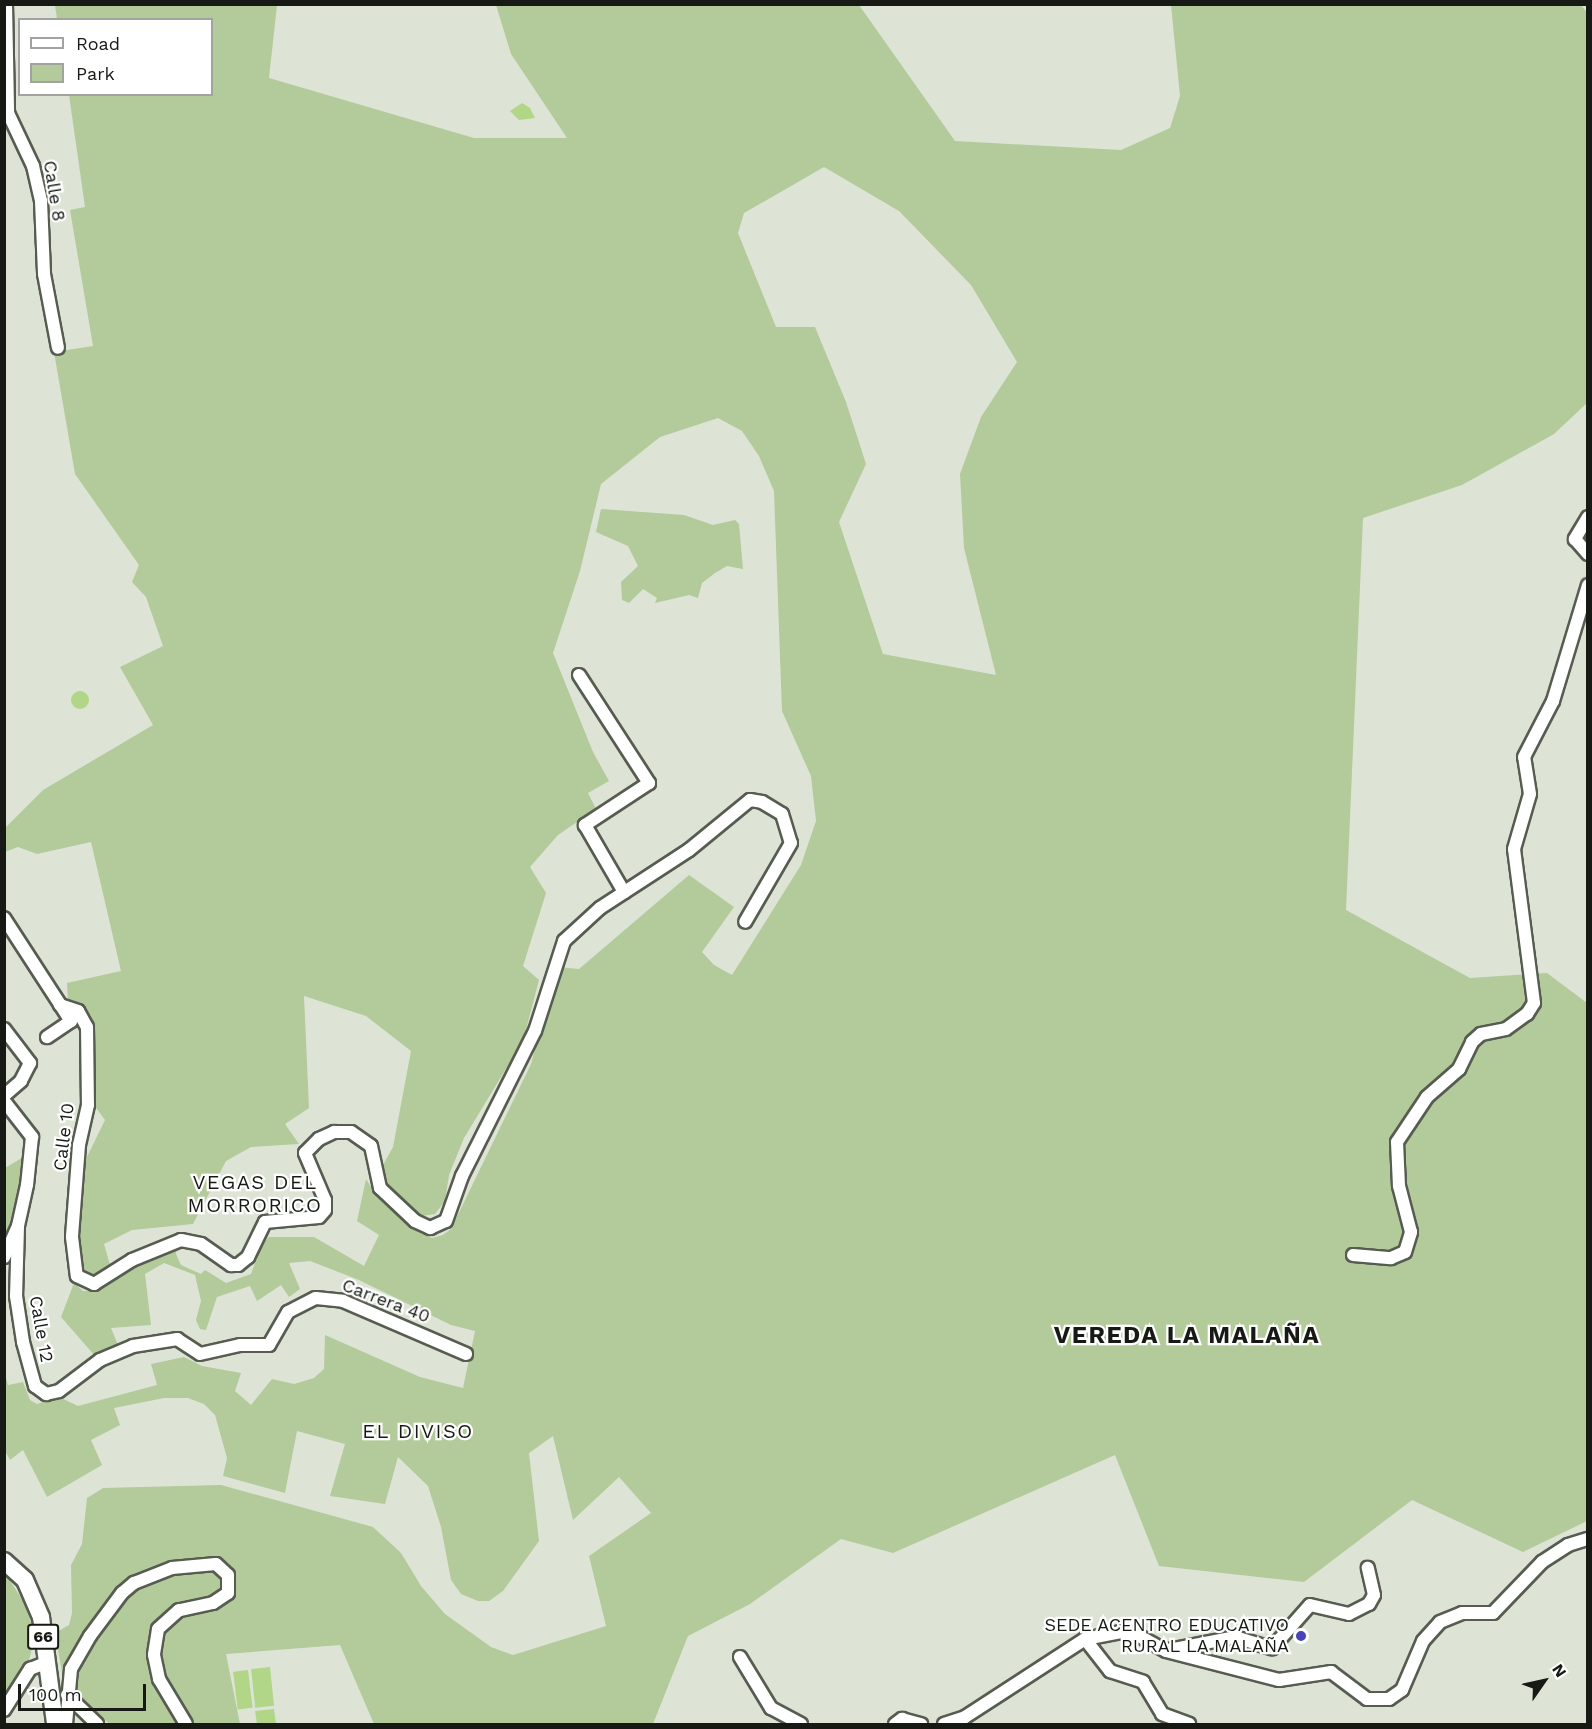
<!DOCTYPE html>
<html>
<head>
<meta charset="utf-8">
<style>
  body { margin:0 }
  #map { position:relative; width:1592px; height:1729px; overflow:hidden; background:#dde4d6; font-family:"Work Sans",sans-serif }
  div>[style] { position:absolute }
  .green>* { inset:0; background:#b3ca9a }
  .water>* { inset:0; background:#b2d688; transform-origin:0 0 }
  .round { border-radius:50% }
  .roads { filter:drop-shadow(2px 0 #575c51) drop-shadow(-2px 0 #575c51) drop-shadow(0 2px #575c51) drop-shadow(0 -2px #575c51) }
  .minor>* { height:12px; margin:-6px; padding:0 6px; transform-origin:6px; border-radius:6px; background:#fff }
  .highway>* { height:16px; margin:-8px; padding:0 8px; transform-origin:8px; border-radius:8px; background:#fff }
  .dots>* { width:16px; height:16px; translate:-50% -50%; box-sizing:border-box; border:3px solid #fff; border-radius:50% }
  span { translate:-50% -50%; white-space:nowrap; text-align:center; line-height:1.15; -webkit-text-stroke:4.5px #fff; paint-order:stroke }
  .shield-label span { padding:2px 4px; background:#fff; border:2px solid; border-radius:4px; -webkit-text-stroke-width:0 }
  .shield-label { font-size:16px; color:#161914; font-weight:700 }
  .street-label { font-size:18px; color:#161914 }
  .poi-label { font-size:18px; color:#161914 }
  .right { translate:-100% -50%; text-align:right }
  .neighbourhood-label { font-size:20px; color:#161914; letter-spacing:1.5px }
  .district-label { font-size:24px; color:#161914; font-weight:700; letter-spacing:1.5px }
  .frame { position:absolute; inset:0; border:6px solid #161914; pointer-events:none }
  .legend { position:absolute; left:18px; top:18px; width:195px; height:78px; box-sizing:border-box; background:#fff; border:2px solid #a2a3a1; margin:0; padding:8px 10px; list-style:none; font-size:18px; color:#161914 }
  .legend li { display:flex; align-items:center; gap:12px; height:30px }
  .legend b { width:30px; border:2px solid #a2a3a1 }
  .north { position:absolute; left:1514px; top:1651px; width:60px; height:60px; -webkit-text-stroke:4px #fff; paint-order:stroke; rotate:56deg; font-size:16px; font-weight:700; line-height:24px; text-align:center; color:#161914 }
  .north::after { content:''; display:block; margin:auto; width:21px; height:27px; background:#161914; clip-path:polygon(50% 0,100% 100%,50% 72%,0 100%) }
  .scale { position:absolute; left:18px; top:1684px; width:128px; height:27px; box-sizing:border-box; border:3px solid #161914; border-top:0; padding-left:8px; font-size:18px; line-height:21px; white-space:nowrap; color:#161914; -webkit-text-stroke:4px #fff; paint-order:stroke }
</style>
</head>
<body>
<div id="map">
  <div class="green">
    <div style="clip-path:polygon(evenodd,55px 5px,277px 5px,269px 78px,474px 138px,567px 138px,511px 54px,496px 5px,859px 5px,955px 141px,1121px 150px,1170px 128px,1180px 96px,1171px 5px,1581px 5px,1588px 14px,1587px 403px,1554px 434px,1462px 485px,1363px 518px,1346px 910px,1470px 978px,1547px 973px,1587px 1003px,1587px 1521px,1523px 1552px,1412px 1500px,1304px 1582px,1159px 1566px,1115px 1455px,893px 1553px,841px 1539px,750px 1604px,688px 1636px,653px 1724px,374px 1724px,340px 1645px,226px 1654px,240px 1724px,110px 1724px,75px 1696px,62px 1672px,55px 1633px,69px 1625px,72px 1613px,71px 1565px,82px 1544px,87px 1498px,103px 1488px,221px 1485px,373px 1527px,401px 1553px,421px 1586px,445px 1614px,491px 1647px,513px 1655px,606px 1626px,589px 1556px,651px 1513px,619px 1477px,573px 1520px,553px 1436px,529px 1453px,539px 1541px,503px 1591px,489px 1601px,478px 1601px,461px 1594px,451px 1580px,441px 1527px,428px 1486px,398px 1457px,385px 1504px,330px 1496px,345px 1444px,297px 1431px,285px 1493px,223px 1476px,227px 1458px,215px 1415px,204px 1404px,188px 1398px,164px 1398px,114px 1408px,120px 1425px,91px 1440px,102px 1465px,47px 1497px,23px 1450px,10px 1460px,5px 1451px,4px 1370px,8px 1385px,23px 1382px,30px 1400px,37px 1404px,59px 1397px,78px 1406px,157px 1385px,151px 1364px,184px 1357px,202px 1366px,241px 1373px,235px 1391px,251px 1405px,272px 1379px,294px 1384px,314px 1378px,324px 1369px,325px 1335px,420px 1377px,463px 1388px,475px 1331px,451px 1325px,359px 1280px,310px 1261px,289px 1263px,300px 1289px,289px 1297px,281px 1285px,257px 1301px,250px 1286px,217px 1297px,206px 1330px,200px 1329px,196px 1320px,201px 1301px,195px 1275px,164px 1263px,145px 1274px,151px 1325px,111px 1328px,118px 1345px,95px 1356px,61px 1317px,74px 1283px,83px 1291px,95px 1291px,140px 1260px,177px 1245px,176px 1254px,181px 1265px,201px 1274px,205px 1270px,226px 1283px,251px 1274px,262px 1244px,269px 1237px,314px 1237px,364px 1266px,379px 1235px,357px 1221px,366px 1179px,376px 1195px,409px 1227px,432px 1238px,443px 1235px,451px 1229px,531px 1064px,558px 967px,579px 969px,689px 875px,734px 907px,702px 952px,714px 965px,732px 975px,801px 865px,816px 821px,811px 776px,782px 711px,774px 491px,759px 456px,742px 431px,718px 418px,660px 437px,601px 484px,580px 571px,553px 653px,593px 752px,609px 781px,588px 793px,596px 809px,558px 835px,530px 867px,546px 893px,523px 966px,539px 980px,523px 1041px,464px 1138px,449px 1175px,445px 1201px,435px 1214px,421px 1216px,403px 1203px,382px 1179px,383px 1165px,393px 1147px,411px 1051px,366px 1016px,304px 996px,309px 1108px,285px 1124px,299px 1144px,251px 1147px,226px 1161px,193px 1224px,132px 1230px,104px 1244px,110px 1265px,106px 1273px,93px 1279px,80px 1272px,76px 1239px,84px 1163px,105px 1120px,94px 1105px,91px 1016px,79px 1004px,68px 1002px,67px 983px,121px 971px,91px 842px,37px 854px,18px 847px,5px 852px,5px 828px,43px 790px,153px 725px,120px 667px,163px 646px,146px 597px,132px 582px,139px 565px,75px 474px,54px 352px,93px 346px,70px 210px,85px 207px,69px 95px,212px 94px,212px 20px,57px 19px,55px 5px,824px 167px,899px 211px,971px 285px,1017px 362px,981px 417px,960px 474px,964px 548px,996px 675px,883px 654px,839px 522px,866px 464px,846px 402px,815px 327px,776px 327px,738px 233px,744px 213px,824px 167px)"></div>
    <div style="clip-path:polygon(601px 509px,684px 515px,713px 525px,735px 520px,739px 524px,743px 569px,727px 566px,715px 573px,702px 583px,698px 598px,689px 595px,655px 603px,657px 598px,643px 589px,629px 603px,622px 600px,621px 582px,638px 566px,628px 546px,596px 532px)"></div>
    <div style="clip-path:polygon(25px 1156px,21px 1193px,5px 1254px,5px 1168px)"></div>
    <div style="clip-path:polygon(5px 1573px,25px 1604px,35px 1635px,28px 1665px,5px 1702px)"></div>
  </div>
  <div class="water">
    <div style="clip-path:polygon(522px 103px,530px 108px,535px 118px,519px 120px,510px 111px)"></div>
    <div class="round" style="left:71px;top:691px;width:18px;height:18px"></div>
    <div style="left:270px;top:1667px;width:39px;height:19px;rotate:84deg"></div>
    <div style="left:248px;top:1670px;width:38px;height:15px;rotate:83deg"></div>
    <div style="clip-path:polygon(274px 1709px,276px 1724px,257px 1724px,255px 1711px)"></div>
  </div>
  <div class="roads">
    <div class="minor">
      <div style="left:6px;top:4px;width:109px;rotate:88.9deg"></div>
      <div style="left:8px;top:113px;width:59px;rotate:64.7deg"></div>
      <div style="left:33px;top:166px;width:36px;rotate:77deg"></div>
      <div style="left:41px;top:201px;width:73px;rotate:87.6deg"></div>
      <div style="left:44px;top:274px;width:75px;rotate:79.3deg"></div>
      <div style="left:1588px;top:517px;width:26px;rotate:121deg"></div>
      <div style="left:1575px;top:539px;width:20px;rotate:49deg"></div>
      <div style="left:579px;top:675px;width:129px;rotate:57.1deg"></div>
      <div style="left:649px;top:783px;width:77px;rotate:146.7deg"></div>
      <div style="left:585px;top:825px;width:78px;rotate:59.8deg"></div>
      <div style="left:4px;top:918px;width:123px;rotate:57deg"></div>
      <div style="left:71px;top:1021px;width:29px;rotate:146deg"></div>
      <div style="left:60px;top:1005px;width:19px;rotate:18deg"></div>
      <div style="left:78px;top:1011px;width:18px;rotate:61deg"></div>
      <div style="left:87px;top:1027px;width:78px;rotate:89.3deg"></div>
      <div style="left:88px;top:1105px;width:41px;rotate:102.7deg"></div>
      <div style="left:79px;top:1145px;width:92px;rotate:94.4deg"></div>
      <div style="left:72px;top:1237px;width:39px;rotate:83deg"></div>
      <div style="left:77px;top:1276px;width:19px;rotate:25deg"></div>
      <div style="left:94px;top:1284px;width:45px;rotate:-32.3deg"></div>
      <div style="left:132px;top:1260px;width:53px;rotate:-22.2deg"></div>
      <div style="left:181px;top:1240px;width:20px;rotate:11deg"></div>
      <div style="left:201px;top:1244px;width:37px;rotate:35deg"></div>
      <div style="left:231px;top:1265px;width:7px"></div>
      <div style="left:238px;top:1265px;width:13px;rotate:-39deg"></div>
      <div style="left:248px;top:1257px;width:39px;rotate:-64deg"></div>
      <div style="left:265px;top:1222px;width:54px;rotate:-5.3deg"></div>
      <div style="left:319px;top:1217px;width:9px;rotate:-49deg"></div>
      <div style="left:325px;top:1210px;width:10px;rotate:-90deg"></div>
      <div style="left:325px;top:1200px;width:51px;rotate:-113.1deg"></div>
      <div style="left:305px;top:1153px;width:20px;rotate:-45deg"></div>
      <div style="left:319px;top:1139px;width:17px;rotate:-25deg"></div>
      <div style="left:334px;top:1132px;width:17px"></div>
      <div style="left:351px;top:1132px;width:24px;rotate:35deg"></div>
      <div style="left:371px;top:1146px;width:43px;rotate:77.9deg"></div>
      <div style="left:380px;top:1188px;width:48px;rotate:43.3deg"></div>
      <div style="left:415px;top:1221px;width:17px;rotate:25deg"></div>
      <div style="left:430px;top:1228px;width:17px;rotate:-24deg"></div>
      <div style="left:446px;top:1221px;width:48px;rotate:-70.4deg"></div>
      <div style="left:462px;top:1176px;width:162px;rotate:-63.3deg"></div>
      <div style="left:535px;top:1031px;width:95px;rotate:-72.1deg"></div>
      <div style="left:564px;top:941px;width:49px;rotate:-42.5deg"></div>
      <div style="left:600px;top:908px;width:106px;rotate:-33.1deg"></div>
      <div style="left:689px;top:850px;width:79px;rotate:-39.3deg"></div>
      <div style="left:750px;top:800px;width:12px;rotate:9deg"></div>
      <div style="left:762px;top:802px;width:23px;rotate:31deg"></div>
      <div style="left:782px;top:814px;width:30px;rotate:73deg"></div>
      <div style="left:791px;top:843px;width:91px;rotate:120.2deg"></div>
      <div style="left:4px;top:1029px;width:43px;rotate:52.6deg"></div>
      <div style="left:30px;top:1063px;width:20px;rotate:117deg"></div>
      <div style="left:21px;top:1081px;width:23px;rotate:139deg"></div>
      <div style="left:4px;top:1101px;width:46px;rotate:52.1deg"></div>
      <div style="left:32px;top:1137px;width:48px;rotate:95.9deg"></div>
      <div style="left:27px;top:1185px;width:42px;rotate:102.4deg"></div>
      <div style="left:18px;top:1226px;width:34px;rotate:114deg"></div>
      <div style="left:18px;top:1226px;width:70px;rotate:91.6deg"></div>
      <div style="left:16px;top:1296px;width:47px;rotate:81.3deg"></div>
      <div style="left:23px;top:1342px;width:46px;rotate:74.7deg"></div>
      <div style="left:35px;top:1386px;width:14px;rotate:36deg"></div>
      <div style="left:46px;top:1394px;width:13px;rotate:-13deg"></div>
      <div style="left:59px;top:1391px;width:51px;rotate:-37.1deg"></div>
      <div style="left:100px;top:1360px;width:36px;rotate:-23deg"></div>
      <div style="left:133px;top:1346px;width:45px;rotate:-9deg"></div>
      <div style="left:177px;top:1339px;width:27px;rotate:33deg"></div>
      <div style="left:200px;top:1354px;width:41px;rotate:-12.7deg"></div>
      <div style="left:240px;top:1345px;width:29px"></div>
      <div style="left:269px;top:1345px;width:38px;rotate:-60deg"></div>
      <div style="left:288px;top:1312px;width:31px;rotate:-27deg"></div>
      <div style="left:316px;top:1298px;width:27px;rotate:6deg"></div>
      <div style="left:343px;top:1301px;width:134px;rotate:23.3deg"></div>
      <div style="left:1353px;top:1255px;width:38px;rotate:5deg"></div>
      <div style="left:1391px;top:1258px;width:15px;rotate:-23deg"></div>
      <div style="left:1405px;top:1252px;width:21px;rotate:-73deg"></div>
      <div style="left:1411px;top:1232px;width:48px;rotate:-104.6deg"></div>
      <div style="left:1399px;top:1186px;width:44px;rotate:-92.6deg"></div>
      <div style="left:1397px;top:1142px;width:54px;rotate:-56.3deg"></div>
      <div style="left:1427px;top:1097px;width:43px;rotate:-41.2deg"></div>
      <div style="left:1459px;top:1069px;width:30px;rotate:-64deg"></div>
      <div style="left:1472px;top:1042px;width:12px;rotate:-42deg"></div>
      <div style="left:1481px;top:1034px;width:25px;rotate:-11deg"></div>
      <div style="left:1506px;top:1029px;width:26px;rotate:-36deg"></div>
      <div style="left:1527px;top:1014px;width:13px;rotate:-58deg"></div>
      <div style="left:1534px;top:1003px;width:155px;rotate:-97.4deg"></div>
      <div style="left:1514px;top:849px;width:57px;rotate:-73.8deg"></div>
      <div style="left:1530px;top:794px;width:37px;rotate:-99deg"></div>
      <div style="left:1524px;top:757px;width:63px;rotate:-62.6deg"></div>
      <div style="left:1553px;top:701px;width:121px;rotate:-73.2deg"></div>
      <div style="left:1085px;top:1639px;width:41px;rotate:52deg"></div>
      <div style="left:1110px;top:1671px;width:35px;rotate:18deg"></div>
      <div style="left:1143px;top:1682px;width:37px;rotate:59deg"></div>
      <div style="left:1162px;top:1714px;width:29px;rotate:20deg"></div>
      <div style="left:1169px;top:1650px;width:67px;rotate:-11.1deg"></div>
      <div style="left:1235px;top:1637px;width:39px;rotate:17deg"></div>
      <div style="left:1272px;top:1648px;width:57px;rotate:-48.5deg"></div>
      <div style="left:1310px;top:1605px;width:40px;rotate:13deg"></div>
      <div style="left:1349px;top:1614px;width:22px;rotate:-27deg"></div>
      <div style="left:1369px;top:1604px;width:10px;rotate:-61deg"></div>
      <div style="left:1374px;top:1595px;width:28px;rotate:-103deg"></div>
      <div style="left:740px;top:1657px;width:60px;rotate:58.7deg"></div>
      <div style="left:771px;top:1708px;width:34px;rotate:28deg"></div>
      <div style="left:67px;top:1695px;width:42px;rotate:44deg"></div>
      <div style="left:4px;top:1710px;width:49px;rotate:-57.6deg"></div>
      <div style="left:30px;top:1669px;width:17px;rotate:-21deg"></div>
      <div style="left:66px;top:1724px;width:55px;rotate:-84.8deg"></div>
      <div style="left:71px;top:1669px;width:38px;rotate:-60deg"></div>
      <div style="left:90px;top:1636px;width:54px;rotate:-53.3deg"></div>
      <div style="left:122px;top:1593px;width:16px;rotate:-40deg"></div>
      <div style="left:134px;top:1583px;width:41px;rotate:-21.5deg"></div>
      <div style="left:172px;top:1568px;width:44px;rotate:-5.2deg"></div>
      <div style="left:216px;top:1564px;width:16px;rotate:43deg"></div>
      <div style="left:228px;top:1575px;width:18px;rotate:90deg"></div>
      <div style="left:228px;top:1593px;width:18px;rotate:146deg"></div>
      <div style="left:213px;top:1603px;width:35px;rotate:168deg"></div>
      <div style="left:179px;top:1610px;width:28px;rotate:138deg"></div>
      <div style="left:158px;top:1629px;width:26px;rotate:99deg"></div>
      <div style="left:154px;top:1655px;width:25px;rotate:78deg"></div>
      <div style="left:159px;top:1679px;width:52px;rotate:59deg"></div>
      <div style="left:895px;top:1724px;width:9px;rotate:-36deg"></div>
      <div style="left:902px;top:1719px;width:20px;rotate:15deg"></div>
      <div style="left:944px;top:1724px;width:22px;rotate:-18deg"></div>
      <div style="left:965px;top:1717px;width:143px;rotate:-33deg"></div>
      <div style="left:1085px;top:1639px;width:38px;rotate:-11deg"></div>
      <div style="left:1122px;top:1632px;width:17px;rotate:13deg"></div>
      <div style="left:1139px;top:1636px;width:31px;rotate:29deg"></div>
      <div style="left:1166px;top:1651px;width:117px;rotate:14.4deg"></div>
      <div style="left:1279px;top:1680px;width:53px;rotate:-8.7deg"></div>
      <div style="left:1331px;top:1672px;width:45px;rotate:36.9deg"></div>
      <div style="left:1367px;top:1699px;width:22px"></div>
      <div style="left:1389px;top:1699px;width:16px;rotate:-35deg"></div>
      <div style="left:1402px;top:1690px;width:53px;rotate:-66.8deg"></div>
      <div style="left:1423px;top:1641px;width:25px;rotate:-48deg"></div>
      <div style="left:1440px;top:1622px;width:24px;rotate:-22deg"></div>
      <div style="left:1462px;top:1613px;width:31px"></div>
      <div style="left:1493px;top:1613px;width:71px;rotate:-46.1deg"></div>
      <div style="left:1542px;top:1562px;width:31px;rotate:-33deg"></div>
      <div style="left:1568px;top:1545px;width:21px;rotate:-17deg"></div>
    </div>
    <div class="highway">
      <div style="left:4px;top:1561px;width:28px;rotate:42deg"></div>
      <div style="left:25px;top:1580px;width:40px;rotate:66.6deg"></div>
      <div style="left:41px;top:1617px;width:108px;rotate:82.5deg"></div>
    </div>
  </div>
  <div class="dots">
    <div style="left:1301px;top:1636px;background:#4943b9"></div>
  </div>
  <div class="shield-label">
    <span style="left:43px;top:1637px">66</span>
  </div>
  <div class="street-label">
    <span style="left:54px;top:191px;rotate:81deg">Calle 8</span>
    <span style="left:64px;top:1137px;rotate:-83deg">Calle 10</span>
    <span style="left:386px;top:1301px;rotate:21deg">Carrera 40</span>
    <span style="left:41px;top:1329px;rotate:80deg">Calle 12</span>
  </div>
  <div class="poi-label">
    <span class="right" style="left:1289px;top:1636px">SEDE ACENTRO EDUCATIVO<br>RURAL LA MALAÑA</span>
  </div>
  <div class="neighbourhood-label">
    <span style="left:255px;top:1194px">VEGAS DEL<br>MORRORICO</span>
    <span style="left:418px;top:1431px">EL DIVISO</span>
  </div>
  <div class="district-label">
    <span style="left:1187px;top:1336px">VEREDA LA MALAÑA</span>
  </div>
  <div class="frame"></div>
  <ul class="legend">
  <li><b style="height:8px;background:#fff"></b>Road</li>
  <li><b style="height:16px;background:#b3ca9a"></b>Park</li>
  </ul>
  <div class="north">N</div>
  <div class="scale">100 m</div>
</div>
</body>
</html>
